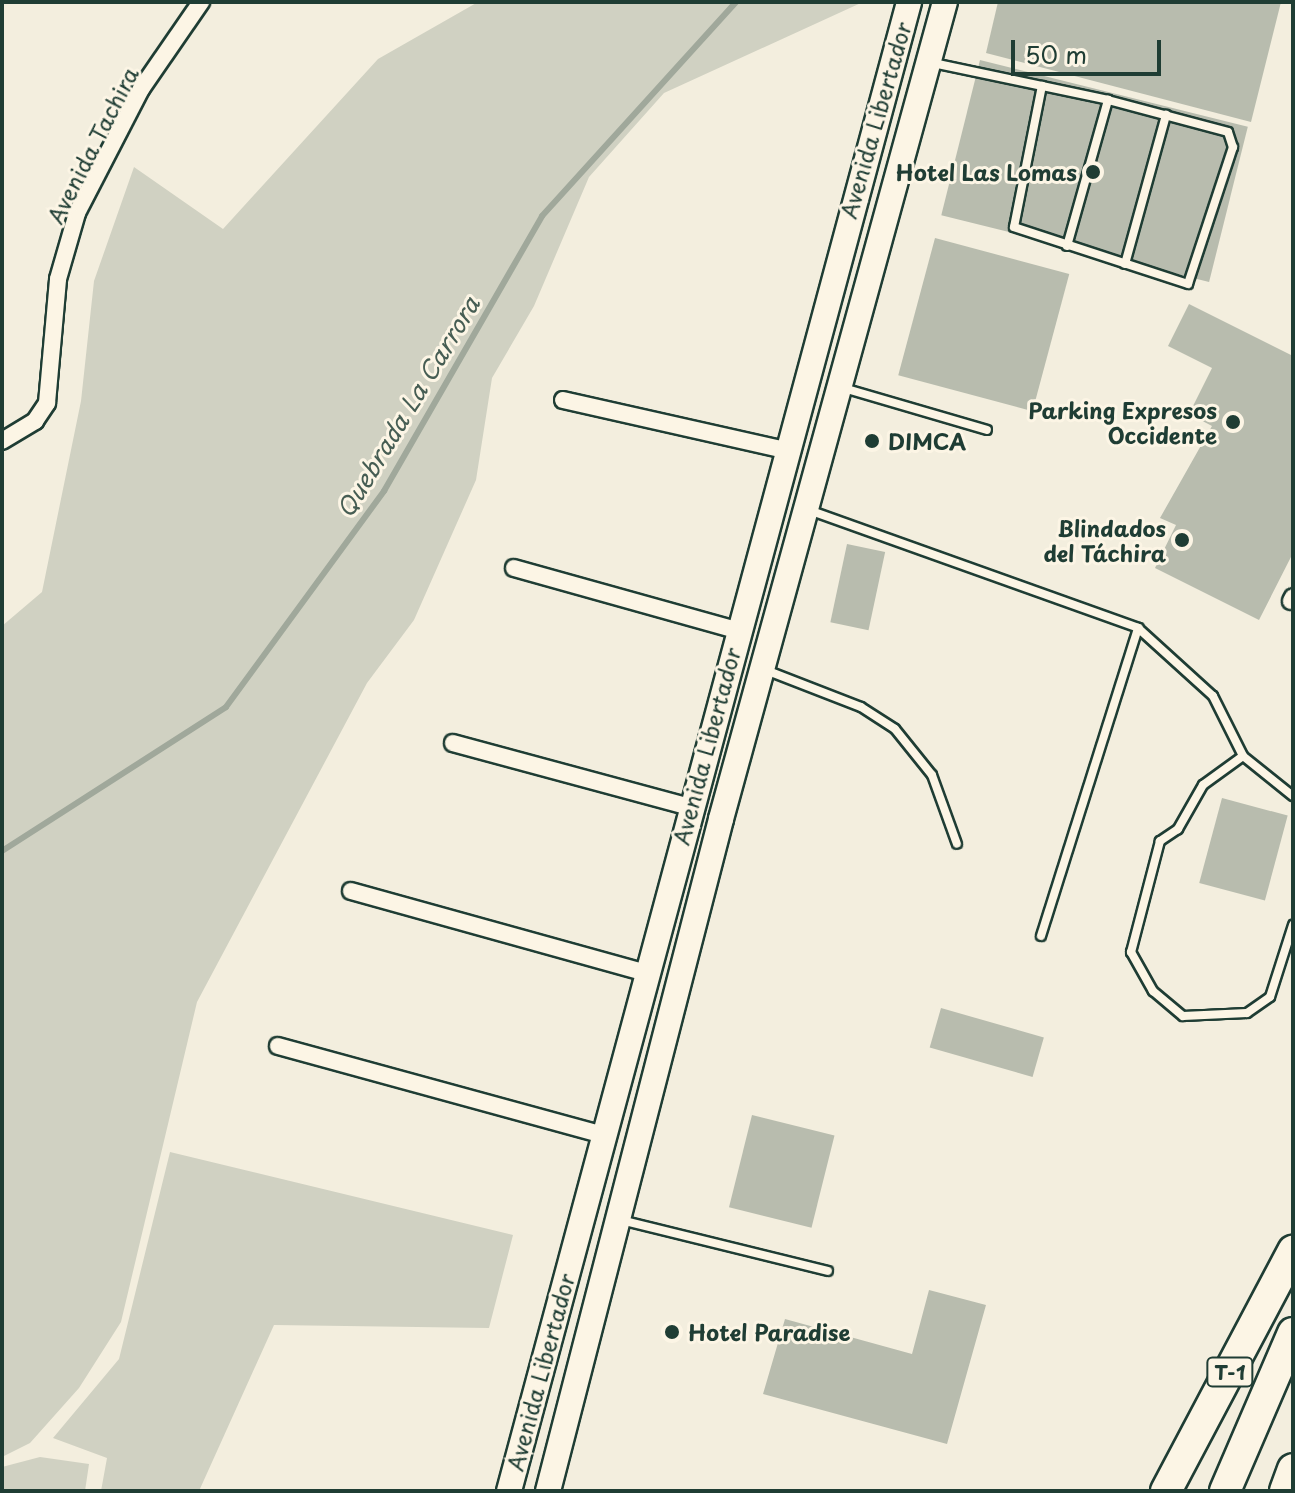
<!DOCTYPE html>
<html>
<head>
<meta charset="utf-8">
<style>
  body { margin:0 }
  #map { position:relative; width:1295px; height:1493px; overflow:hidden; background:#f3eede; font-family:"Playpen Sans",sans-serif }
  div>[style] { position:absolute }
  .green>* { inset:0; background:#d0d1c2 }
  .stream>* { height:6px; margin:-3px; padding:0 3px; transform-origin:3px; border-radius:3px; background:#a0a89b }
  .building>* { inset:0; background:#b8bcae; transform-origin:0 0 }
  .roads { filter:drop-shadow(2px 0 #1f3d34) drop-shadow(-2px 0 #1f3d34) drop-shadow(0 2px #1f3d34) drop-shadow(0 -2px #1f3d34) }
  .service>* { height:8px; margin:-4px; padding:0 4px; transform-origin:4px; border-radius:4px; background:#fcf5e5 }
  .minor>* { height:16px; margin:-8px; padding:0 8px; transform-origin:8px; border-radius:8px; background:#fcf5e5 }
  .secondary>* { height:24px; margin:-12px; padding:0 12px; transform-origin:12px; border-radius:12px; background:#fcf5e5 }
  .motorway>* { height:30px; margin:-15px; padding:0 15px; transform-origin:15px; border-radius:15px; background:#fcf5e5 }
  .dots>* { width:22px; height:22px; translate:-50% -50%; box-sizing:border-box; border:4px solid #fcf5e5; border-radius:50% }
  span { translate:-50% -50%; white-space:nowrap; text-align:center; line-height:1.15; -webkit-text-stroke:6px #fcf5e5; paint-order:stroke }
  .shield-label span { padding:2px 6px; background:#fcf5e5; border:2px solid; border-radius:6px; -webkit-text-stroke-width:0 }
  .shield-label { font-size:20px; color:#1f3d34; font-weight:700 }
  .street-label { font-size:22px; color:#1f3d34 }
  .poi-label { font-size:22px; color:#1f3d34; font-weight:700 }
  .right { translate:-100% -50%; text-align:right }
  .left { translate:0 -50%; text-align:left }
  .water-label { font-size:24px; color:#465d53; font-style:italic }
  .frame { position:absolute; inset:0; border:4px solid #1f3d34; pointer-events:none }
  .scale { position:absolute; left:1011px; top:40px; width:150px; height:36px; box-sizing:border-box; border:4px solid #1f3d34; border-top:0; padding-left:10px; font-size:24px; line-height:28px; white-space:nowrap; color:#1f3d34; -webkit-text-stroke:6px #fcf5e5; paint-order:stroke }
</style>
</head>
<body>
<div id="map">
  <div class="green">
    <div style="clip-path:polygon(478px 2px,863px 2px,664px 93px,589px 177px,534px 306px,492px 378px,476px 480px,414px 620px,367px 683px,197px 1002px,121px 1322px,79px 1388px,30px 1443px,2px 1457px,2px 626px,42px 592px,81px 401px,94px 281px,134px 167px,223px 229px,378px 59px)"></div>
    <div style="clip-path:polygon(170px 1152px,513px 1235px,489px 1328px,274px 1325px,199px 1491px,101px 1491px,107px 1458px,53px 1438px,119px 1359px)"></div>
    <div style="clip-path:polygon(40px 1457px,89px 1464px,85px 1491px,2px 1491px,2px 1467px)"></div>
  </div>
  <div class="stream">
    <div style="left:2px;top:851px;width:266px;rotate:-32.7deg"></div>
    <div style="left:226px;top:707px;width:268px;rotate:-53.8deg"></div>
    <div style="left:384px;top:491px;width:317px;rotate:-60.1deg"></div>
    <div style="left:542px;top:216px;width:289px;rotate:-47.8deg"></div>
  </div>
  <div class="building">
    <div style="clip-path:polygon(998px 2px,1281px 2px,1251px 122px,986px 53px)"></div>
    <div style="left:980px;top:60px;width:276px;height:160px;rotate:14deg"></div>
    <div style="left:935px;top:238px;width:139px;height:142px;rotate:15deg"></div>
    <div style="clip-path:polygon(1189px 304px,1293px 356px,1293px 553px,1259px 620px,1155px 568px,1176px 525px,1160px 518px,1212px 426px,1189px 414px,1212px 368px,1168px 346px)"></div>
    <div style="left:847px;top:544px;width:39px;height:80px;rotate:12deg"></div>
    <div style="left:1222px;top:798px;width:68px;height:88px;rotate:15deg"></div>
    <div style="left:941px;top:1008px;width:107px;height:41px;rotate:16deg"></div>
    <div style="left:752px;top:1115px;width:85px;height:95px;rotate:14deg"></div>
    <div style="clip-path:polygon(929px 1290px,986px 1305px,947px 1444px,763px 1394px,785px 1319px,912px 1354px)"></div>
  </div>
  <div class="roads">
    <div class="service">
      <div style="left:933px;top:63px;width:179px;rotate:11.9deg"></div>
      <div style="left:1108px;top:100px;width:124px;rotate:14.9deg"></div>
      <div style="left:1228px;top:132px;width:16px;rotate:72deg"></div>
      <div style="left:1233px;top:147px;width:144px;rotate:108.2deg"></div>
      <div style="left:1188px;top:284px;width:183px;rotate:-161.9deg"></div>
      <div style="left:1014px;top:227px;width:144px;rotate:-78.8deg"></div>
      <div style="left:1067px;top:246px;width:152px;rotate:-74.3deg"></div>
      <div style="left:1125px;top:264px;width:155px;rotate:-74.6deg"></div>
      <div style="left:840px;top:387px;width:153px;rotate:16.3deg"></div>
      <div style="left:809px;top:510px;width:350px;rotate:19.7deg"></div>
      <div style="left:1138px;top:628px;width:101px;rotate:42.2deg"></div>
      <div style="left:1213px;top:696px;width:67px;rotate:63.4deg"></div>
      <div style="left:1243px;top:756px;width:64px;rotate:38.7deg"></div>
      <div style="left:763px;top:669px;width:105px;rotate:21.2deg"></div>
      <div style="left:861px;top:707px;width:40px;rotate:32.9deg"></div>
      <div style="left:895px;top:729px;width:59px;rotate:51.2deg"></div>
      <div style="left:932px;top:775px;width:73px;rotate:70.1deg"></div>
      <div style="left:1243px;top:756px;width:49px;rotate:144.1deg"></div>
      <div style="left:1203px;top:785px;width:51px;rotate:119.6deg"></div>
      <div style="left:1178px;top:829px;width:22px;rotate:146deg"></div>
      <div style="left:1160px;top:841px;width:115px;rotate:104.6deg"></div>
      <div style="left:1131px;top:952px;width:45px;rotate:60.6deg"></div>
      <div style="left:1153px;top:991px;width:39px;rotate:40deg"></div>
      <div style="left:1183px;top:1016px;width:64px;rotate:-2.7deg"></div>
      <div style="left:1247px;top:1013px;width:28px;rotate:-35deg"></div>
      <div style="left:1270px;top:997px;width:76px;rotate:-72.3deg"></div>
      <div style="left:1041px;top:936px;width:323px;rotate:-72.5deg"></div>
      <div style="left:621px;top:1220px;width:213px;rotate:13.8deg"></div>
    </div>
    <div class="minor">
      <div style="left:563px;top:400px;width:227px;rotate:12.7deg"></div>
      <div style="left:2px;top:441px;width:39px;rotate:-31deg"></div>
      <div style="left:35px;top:421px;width:22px;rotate:-56deg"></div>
      <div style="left:47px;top:403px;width:124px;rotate:-84.9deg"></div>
      <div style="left:58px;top:279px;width:69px;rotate:-73.9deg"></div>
      <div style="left:77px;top:213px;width:140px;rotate:-62.7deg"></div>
      <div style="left:141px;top:89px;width:106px;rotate:-55.4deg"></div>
      <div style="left:514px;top:568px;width:230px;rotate:15.6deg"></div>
      <div style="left:1291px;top:601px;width:4px;rotate:-63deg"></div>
      <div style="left:453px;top:743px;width:245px;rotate:15.1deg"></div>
      <div style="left:351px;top:891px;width:307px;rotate:15.5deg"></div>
      <div style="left:278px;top:1046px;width:337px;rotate:15.3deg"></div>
    </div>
    <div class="secondary">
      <div style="left:509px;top:1491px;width:1542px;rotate:-74.96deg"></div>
      <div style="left:548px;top:1491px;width:694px;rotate:-75.56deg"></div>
      <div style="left:721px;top:819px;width:847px;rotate:-74.67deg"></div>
    </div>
    <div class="motorway">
      <div style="left:1166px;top:1491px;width:272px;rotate:-62.1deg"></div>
      <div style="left:1225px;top:1491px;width:172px;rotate:-66.7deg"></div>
      <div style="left:1285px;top:1491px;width:23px;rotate:-70deg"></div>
    </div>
  </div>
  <div class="dots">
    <div style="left:1093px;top:172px;background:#1f3d34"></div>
    <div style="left:1233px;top:422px;background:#1f3d34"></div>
    <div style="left:872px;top:441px;background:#1f3d34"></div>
    <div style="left:1182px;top:540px;background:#1f3d34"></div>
    <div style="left:672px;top:1332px;background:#1f3d34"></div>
  </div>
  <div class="shield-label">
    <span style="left:1230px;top:1372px">T-1</span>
  </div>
  <div class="street-label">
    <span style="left:875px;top:120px;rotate:-74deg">Avenida Libertador</span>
    <span style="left:92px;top:145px;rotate:-63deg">Avenida Tachira</span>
    <span style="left:706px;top:746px;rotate:-75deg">Avenida Libertador</span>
    <span style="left:540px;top:1372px;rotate:-75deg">Avenida Libertador</span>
  </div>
  <div class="poi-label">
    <span class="right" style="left:1077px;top:172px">Hotel Las Lomas</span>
    <span class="right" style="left:1217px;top:422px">Parking Expresos<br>Occidente</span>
    <span class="left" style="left:888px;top:441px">DIMCA</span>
    <span class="right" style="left:1166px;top:540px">Blindados<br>del Táchira</span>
    <span class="left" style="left:688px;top:1332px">Hotel Paradise</span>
  </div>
  <div class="water-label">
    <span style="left:408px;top:407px;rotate:-59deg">Quebrada La Carrora</span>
  </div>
  <div class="frame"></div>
  <div class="scale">50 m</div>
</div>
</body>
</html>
